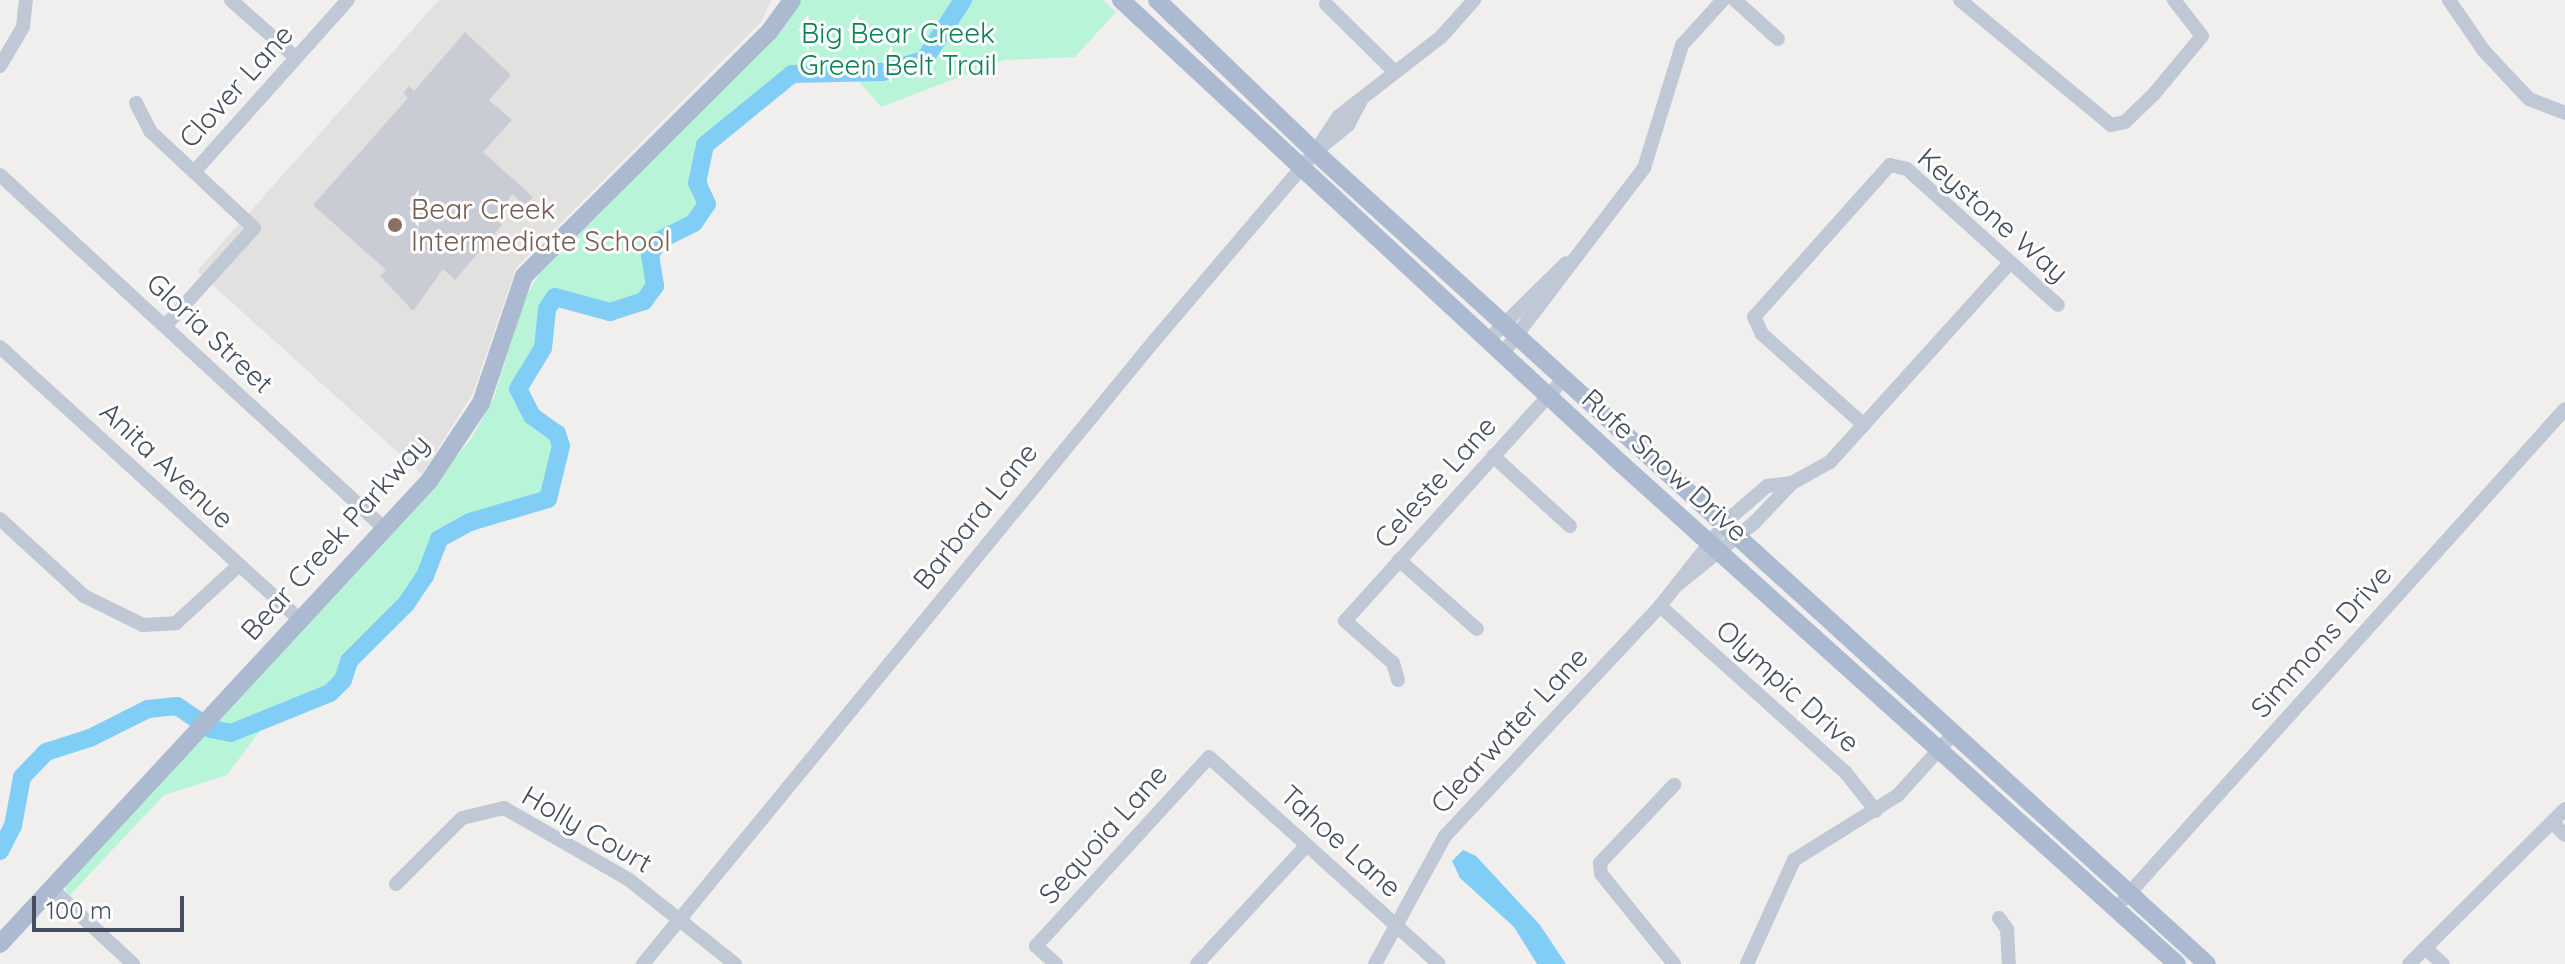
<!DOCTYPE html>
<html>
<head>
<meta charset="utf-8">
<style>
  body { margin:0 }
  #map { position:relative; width:2565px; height:964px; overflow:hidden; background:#f1efee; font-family:Quicksand,sans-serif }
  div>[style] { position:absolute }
  .education>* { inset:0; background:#e3e0e0 }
  .green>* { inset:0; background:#b8f4d7 }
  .water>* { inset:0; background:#80cdf6 }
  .river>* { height:18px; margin:-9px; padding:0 9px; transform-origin:9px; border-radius:9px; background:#80cdf6 }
  .building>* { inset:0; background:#caccd5 }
  .minor>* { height:14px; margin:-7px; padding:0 7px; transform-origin:7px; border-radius:7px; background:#c0c8d5 }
  .major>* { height:18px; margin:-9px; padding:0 9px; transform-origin:9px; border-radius:9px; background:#abb9d1 }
  .dots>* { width:22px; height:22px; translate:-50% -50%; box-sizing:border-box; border:4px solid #fff; border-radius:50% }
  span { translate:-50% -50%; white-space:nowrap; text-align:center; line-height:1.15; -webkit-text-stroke:6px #fff; paint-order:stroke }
  .park-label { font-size:28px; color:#0d8257 }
  .street-label { font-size:28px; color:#444e5e }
  .education-label { font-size:28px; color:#785e54 }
  .left { translate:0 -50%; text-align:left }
  .scale { position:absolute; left:32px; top:896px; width:152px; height:36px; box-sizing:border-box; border:4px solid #444e5e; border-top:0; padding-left:10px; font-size:24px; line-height:28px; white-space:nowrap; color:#444e5e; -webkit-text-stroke:6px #fff; paint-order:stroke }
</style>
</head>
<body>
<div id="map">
  <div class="education">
    <div style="clip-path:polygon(439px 0,771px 0,761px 22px,516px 268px,473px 393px,422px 474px,197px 271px)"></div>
  </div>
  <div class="green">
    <div style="clip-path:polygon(802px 0,1103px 0,1116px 12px,1075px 57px,1004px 60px,881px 107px,851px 72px,792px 74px,705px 145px,697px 183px,707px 204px,694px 223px,658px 241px,650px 256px,655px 286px,644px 301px,610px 312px,556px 297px,548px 309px,543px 348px,518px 389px,532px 416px,557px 434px,561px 446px,548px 499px,470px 522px,439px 539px,425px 576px,349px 661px,343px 680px,265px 724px,227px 775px,164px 795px,69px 896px,64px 885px,385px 542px,471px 439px,494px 397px,525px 299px,540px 272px)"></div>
  </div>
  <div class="water">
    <div style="clip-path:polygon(1463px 850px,1476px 856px,1540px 925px,1566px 964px,1537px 964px,1514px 927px,1460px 878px,1452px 861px)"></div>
  </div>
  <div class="river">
    <div style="left:0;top:851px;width:28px;rotate:-63deg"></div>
    <div style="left:13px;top:826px;width:50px;rotate:-79.6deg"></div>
    <div style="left:22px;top:777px;width:35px;rotate:-46deg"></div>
    <div style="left:46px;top:752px;width:46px;rotate:-17.7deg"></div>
    <div style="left:90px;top:738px;width:65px;rotate:-26.6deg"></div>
    <div style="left:148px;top:709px;width:29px;rotate:-6deg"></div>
    <div style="left:177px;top:706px;width:41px;rotate:34.1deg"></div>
    <div style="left:211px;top:729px;width:20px;rotate:11deg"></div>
    <div style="left:231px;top:733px;width:107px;rotate:-22deg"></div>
    <div style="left:330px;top:693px;width:18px;rotate:-45deg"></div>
    <div style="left:343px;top:680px;width:20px;rotate:-72deg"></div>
    <div style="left:349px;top:661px;width:81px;rotate:-45deg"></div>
    <div style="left:406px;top:604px;width:34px;rotate:-56deg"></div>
    <div style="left:425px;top:576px;width:40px;rotate:-69deg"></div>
    <div style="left:439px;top:539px;width:35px;rotate:-29deg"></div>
    <div style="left:470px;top:522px;width:81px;rotate:-16.4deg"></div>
    <div style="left:548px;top:499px;width:55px;rotate:-76.2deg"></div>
    <div style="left:561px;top:446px;width:13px;rotate:-108deg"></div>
    <div style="left:557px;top:434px;width:31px;rotate:-144deg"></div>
    <div style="left:532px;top:416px;width:30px;rotate:-117deg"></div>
    <div style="left:518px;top:389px;width:48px;rotate:-58.6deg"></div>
    <div style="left:543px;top:348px;width:39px;rotate:-84deg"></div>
    <div style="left:547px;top:309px;width:14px;rotate:-56deg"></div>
    <div style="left:555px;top:297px;width:57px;rotate:15.3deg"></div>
    <div style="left:610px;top:312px;width:36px;rotate:-18deg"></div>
    <div style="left:644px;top:301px;width:19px;rotate:-54deg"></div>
    <div style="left:655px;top:286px;width:30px;rotate:-99deg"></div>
    <div style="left:650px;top:256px;width:17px;rotate:-62deg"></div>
    <div style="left:658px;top:241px;width:40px;rotate:-26.6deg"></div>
    <div style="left:694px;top:223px;width:23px;rotate:-56deg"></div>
    <div style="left:707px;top:204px;width:23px;rotate:-115deg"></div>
    <div style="left:697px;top:183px;width:39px;rotate:-78deg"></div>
    <div style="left:705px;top:145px;width:112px;rotate:-39.2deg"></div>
    <div style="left:792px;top:74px;width:90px;rotate:-1.3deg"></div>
    <div style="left:882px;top:72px;width:44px;rotate:-15.9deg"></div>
    <div style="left:924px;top:60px;width:72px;rotate:-57deg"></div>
  </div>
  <div class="building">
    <div style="clip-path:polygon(465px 32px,511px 75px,489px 100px,512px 120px,483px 152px,533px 197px,525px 206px,512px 194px,496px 220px,502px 225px,455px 280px,443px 269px,413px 311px,380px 276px,386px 270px,313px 205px,408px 98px,403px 93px,409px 86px,414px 91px)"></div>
  </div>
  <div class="minor">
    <div style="left:231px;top:0;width:87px;rotate:41.7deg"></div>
    <div style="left:1735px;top:0;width:58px;rotate:42.2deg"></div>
    <div style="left:1960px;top:0;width:196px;rotate:39.6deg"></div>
    <div style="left:2111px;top:125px;width:14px;rotate:-12deg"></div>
    <div style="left:2125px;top:122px;width:40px;rotate:-44deg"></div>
    <div style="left:2154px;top:94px;width:75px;rotate:-50.4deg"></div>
    <div style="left:2202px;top:36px;width:46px;rotate:-127.9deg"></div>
    <div style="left:2449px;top:0;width:62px;rotate:55.5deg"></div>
    <div style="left:2484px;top:51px;width:66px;rotate:46.8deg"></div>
    <div style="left:2529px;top:99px;width:39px;rotate:21deg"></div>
    <div style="left:1326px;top:4px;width:95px;rotate:44.6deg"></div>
    <div style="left:0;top:66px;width:45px;rotate:-59.5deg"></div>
    <div style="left:23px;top:27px;width:27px;rotate:-84deg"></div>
    <div style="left:136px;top:103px;width:31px;rotate:63deg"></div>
    <div style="left:150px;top:131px;width:142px;rotate:43deg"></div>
    <div style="left:254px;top:228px;width:132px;rotate:132.2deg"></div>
    <div style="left:1315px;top:152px;width:43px;rotate:-56.3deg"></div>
    <div style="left:1339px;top:116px;width:129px;rotate:-37.8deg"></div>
    <div style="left:1441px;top:37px;width:50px;rotate:-48.3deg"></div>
    <div style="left:194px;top:172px;width:231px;rotate:-48.2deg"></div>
    <div style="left:0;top:175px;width:523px;rotate:42.6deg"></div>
    <div style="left:1489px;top:339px;width:108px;rotate:-44.6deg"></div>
    <div style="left:0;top:347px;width:406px;rotate:42.3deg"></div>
    <div style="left:1503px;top:353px;width:233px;rotate:-52.7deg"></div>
    <div style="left:1644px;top:168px;width:129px;rotate:-72.8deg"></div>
    <div style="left:1682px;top:45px;width:61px;rotate:-47.7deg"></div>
    <div style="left:1864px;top:425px;width:137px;rotate:-138.3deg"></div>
    <div style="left:1762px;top:334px;width:19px;rotate:-115deg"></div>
    <div style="left:1754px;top:317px;width:204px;rotate:-48.2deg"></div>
    <div style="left:1890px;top:165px;width:17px;rotate:13deg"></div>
    <div style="left:1907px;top:169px;width:203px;rotate:42deg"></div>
    <div style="left:1493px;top:456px;width:104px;rotate:42.3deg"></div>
    <div style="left:0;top:519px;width:114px;rotate:42.5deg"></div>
    <div style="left:84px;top:596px;width:66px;rotate:26.2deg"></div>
    <div style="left:143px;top:625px;width:33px;rotate:-3deg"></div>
    <div style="left:176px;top:623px;width:84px;rotate:-42.6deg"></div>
    <div style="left:1399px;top:560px;width:104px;rotate:41.5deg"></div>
    <div style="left:1677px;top:585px;width:100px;rotate:-38.9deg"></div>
    <div style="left:1755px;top:522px;width:54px;rotate:-46.5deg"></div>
    <div style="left:1792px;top:483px;width:43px;rotate:-28.9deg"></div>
    <div style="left:1830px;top:462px;width:268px;rotate:-47.9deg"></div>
    <div style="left:1660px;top:606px;width:250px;rotate:41.9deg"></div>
    <div style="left:1846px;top:773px;width:48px;rotate:51.7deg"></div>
    <div style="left:1398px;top:680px;width:18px;rotate:-106deg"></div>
    <div style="left:1393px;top:663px;width:64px;rotate:-138.8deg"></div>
    <div style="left:1345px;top:621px;width:326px;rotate:-47.9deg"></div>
    <div style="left:2552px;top:822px;width:18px;rotate:45deg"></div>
    <div style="left:396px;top:884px;width:93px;rotate:-45deg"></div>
    <div style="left:462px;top:818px;width:43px;rotate:-13.4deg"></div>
    <div style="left:504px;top:808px;width:143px;rotate:29.8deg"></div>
    <div style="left:628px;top:879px;width:137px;rotate:38.5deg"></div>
    <div style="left:51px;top:888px;width:112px;rotate:42.8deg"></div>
    <div style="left:2124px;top:899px;width:659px;rotate:-48.01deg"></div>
    <div style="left:1999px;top:918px;width:14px;rotate:54deg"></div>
    <div style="left:2007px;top:929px;width:35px;rotate:87deg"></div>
    <div style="left:2425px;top:948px;width:24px;rotate:42deg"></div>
    <div style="left:643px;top:964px;width:806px;rotate:-50.64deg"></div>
    <div style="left:1154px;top:341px;width:248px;rotate:-49.6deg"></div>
    <div style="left:1315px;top:152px;width:43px;rotate:-39.3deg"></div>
    <div style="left:1348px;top:125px;width:26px;rotate:-62deg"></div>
    <div style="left:1056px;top:964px;width:27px;rotate:-138deg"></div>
    <div style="left:1036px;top:946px;width:256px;rotate:-47.5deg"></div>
    <div style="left:1209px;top:757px;width:309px;rotate:42deg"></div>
    <div style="left:1197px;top:964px;width:162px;rotate:-47.3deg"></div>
    <div style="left:1375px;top:964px;width:146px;rotate:-61.3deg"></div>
    <div style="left:1445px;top:836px;width:315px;rotate:-46.9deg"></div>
    <div style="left:1660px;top:606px;width:111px;rotate:-51.6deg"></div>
    <div style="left:1729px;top:519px;width:50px;rotate:-41deg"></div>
    <div style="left:1767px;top:486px;width:25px;rotate:-7deg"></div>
    <div style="left:1674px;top:964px;width:116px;rotate:-129deg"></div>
    <div style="left:1601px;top:874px;width:11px;rotate:-95deg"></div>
    <div style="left:1600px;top:863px;width:108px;rotate:-46.5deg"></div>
    <div style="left:1747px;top:964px;width:114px;rotate:-65.7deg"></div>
    <div style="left:1794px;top:860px;width:123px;rotate:-32deg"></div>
    <div style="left:1898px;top:795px;width:85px;rotate:-47.9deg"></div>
    <div style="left:2409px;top:964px;width:220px;rotate:-44.8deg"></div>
  </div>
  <div class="major">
    <div style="left:1121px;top:0;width:674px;rotate:42.83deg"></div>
    <div style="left:1615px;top:458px;width:756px;rotate:42deg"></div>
    <div style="left:1157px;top:0;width:219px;rotate:43.9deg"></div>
    <div style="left:1315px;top:152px;width:1206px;rotate:42.31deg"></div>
    <div style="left:0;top:944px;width:631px;rotate:-47.18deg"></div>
    <div style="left:429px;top:481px;width:94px;rotate:-56.3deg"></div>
    <div style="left:481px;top:403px;width:134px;rotate:-71.3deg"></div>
    <div style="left:524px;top:276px;width:346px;rotate:-44.9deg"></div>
    <div style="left:769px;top:32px;width:39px;rotate:-54deg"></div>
  </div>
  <div class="dots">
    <div style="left:395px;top:225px;background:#8d6e63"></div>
  </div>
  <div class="park-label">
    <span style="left:898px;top:49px">Big Bear Creek<br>Green Belt Trail</span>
  </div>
  <div class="street-label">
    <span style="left:236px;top:86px;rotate:-48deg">Clover Lane</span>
    <span style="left:1993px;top:215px;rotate:41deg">Keystone Way</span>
    <span style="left:210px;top:333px;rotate:43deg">Gloria Street</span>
    <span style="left:167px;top:465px;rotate:43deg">Anita Avenue</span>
    <span style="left:1665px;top:465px;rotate:42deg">Rufe Snow Drive</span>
    <span style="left:1435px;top:482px;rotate:-48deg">Celeste Lane</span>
    <span style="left:975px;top:516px;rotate:-51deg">Barbara Lane</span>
    <span style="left:335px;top:537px;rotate:-48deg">Bear Creek Parkway</span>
    <span style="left:2321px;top:641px;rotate:-48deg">Simmons Drive</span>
    <span style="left:1788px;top:686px;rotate:42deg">Olympic Drive</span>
    <span style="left:1509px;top:730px;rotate:-47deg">Clearwater Lane</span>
    <span style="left:587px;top:829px;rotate:30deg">Holly Court</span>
    <span style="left:1103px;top:834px;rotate:-48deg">Sequoia Lane</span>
    <span style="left:1341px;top:841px;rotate:42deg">Tahoe Lane</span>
  </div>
  <div class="education-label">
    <span class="left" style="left:411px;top:225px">Bear Creek<br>Intermediate School</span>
  </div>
  <div class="scale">100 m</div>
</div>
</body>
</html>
